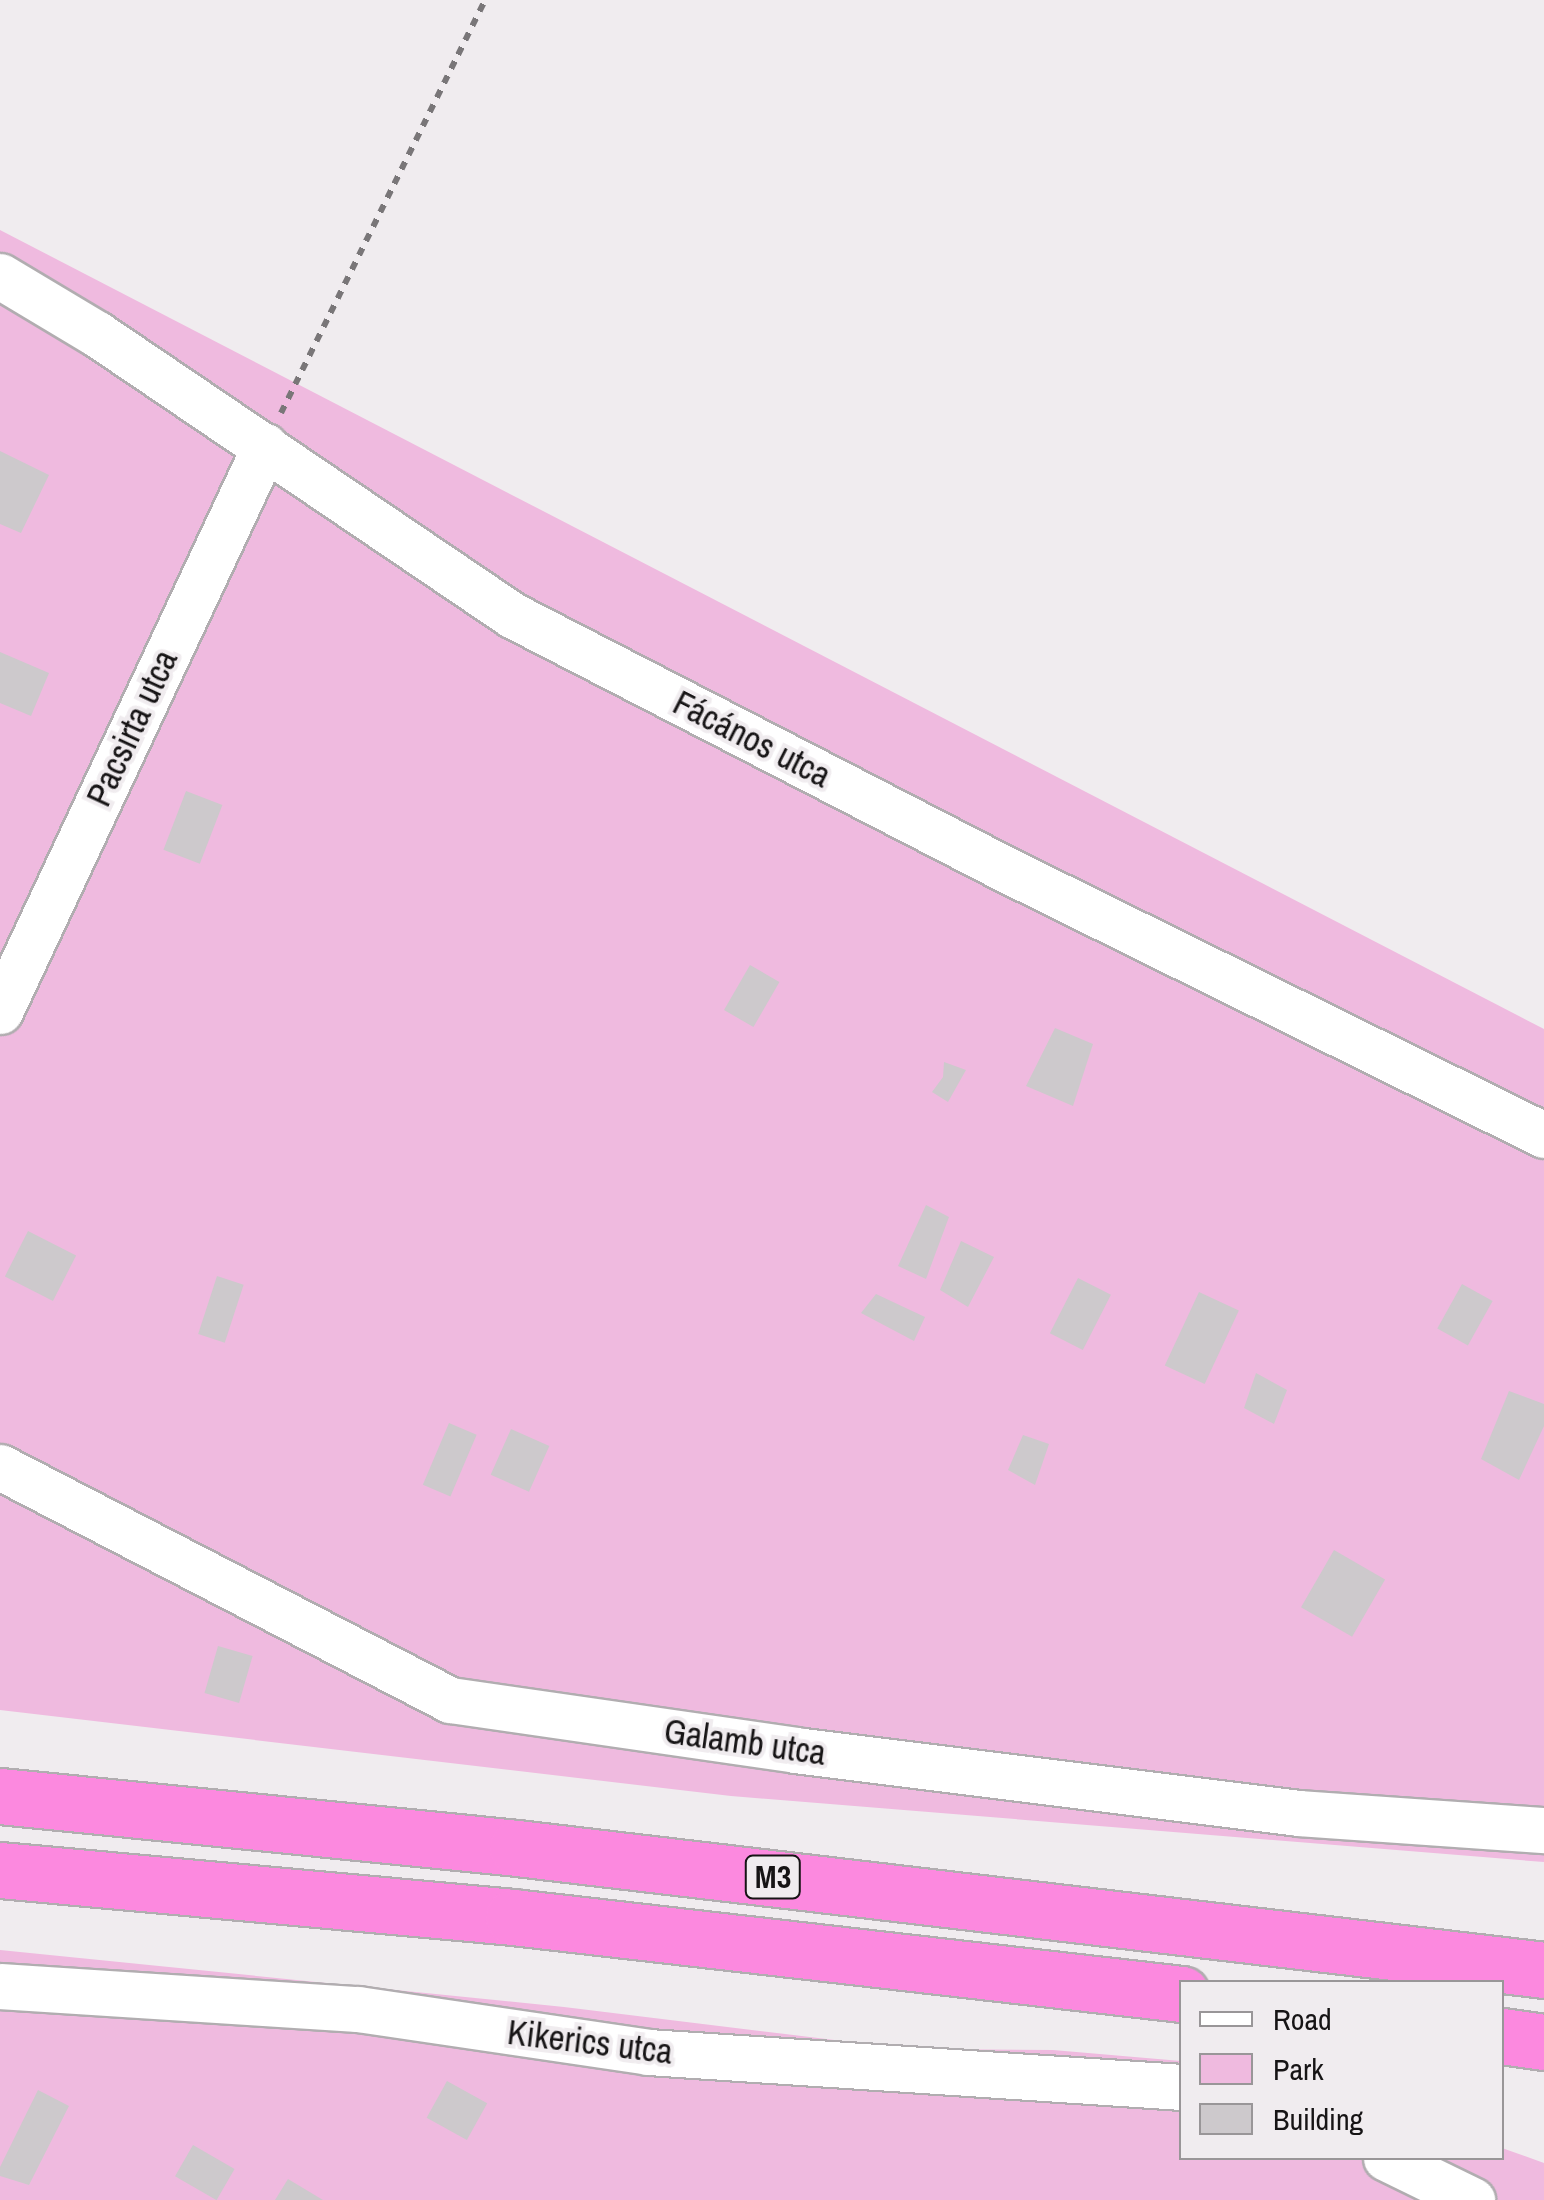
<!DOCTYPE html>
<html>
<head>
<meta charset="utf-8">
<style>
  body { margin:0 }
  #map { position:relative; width:1544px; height:2200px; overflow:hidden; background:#f0ecef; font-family:"Archivo Narrow",sans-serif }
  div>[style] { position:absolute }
  .green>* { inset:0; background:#efbadf }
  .building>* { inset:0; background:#cdc9cc; transform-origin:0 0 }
  .path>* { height:6px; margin-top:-3px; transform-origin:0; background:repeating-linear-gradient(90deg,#797678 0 8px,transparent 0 16px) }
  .roads { filter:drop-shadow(2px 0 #b1adb0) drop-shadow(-2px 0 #b1adb0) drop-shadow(0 2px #b1adb0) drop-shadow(0 -2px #b1adb0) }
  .minor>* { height:45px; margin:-22.5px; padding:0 22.5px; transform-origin:22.5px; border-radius:22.5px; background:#fff }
  .highway>* { height:55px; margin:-27.5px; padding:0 27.5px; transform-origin:27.5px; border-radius:27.5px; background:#fc89df }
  span { translate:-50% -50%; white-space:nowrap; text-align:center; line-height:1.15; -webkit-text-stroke:8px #f0ecef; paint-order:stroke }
  .shield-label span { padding:2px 8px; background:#f0ecef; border:2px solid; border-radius:8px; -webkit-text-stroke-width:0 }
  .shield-label { font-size:32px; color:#161415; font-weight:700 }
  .street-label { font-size:35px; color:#161415 }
  .legend { position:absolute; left:1179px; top:1980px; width:325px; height:180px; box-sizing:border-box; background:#f0ecef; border:2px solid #999698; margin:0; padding:12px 18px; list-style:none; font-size:30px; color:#161415 }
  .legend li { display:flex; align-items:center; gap:20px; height:50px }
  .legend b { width:50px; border:2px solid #999698 }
</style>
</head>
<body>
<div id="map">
  <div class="green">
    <div style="clip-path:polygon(0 230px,1544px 1029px,1544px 1862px,731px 1796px,0 1710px)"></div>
    <div style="clip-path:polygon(0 1950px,564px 2007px,908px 2049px,1053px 2050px,1181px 2061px,1182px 2158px,1502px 2158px,1502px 2148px,1544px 2163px,1544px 2200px,0 2200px)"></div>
  </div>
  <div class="building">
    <div style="clip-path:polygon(0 451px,49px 475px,21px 533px,0 524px)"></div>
    <div style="clip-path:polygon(0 652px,49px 673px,31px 716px,0 703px)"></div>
    <div style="left:186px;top:791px;width:39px;height:63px;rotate:21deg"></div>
    <div style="left:750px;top:965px;width:34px;height:52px;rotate:30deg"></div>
    <div style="clip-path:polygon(1055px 1028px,1093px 1044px,1073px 1106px,1026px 1086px)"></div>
    <div style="clip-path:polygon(944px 1062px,966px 1070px,948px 1102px,932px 1092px,943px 1077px)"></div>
    <div style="clip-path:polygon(926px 1205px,949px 1217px,926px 1279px,898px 1266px)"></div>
    <div style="left:28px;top:1231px;width:54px;height:51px;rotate:27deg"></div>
    <div style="clip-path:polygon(961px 1241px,994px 1257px,968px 1307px,940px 1290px)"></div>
    <div style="left:217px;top:1276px;width:28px;height:61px;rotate:18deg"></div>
    <div style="left:1078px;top:1278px;width:37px;height:62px;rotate:27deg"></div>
    <div style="left:1462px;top:1284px;width:35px;height:51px;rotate:29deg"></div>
    <div style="left:1199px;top:1292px;width:44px;height:81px;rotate:25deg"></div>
    <div style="clip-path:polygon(876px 1294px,925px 1317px,914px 1341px,861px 1313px)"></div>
    <div style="clip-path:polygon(1256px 1373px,1287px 1390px,1274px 1424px,1244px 1408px)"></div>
    <div style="clip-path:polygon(1509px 1391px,1544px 1404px,1544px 1426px,1519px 1480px,1481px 1459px)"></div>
    <div style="left:449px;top:1423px;width:30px;height:67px;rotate:23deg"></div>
    <div style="left:511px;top:1429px;width:42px;height:50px;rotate:24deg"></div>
    <div style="clip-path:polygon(1023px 1435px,1049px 1444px,1035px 1485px,1008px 1470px)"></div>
    <div style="left:1334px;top:1550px;width:59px;height:66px;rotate:30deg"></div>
    <div style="left:218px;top:1646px;width:36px;height:49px;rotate:16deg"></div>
    <div style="left:447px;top:2081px;width:46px;height:42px;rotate:29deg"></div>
    <div style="clip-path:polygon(38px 2090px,69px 2106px,29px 2185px,0 2176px,0 2167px)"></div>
    <div style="left:193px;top:2145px;width:48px;height:36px;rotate:30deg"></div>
    <div style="clip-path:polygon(288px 2179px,323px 2200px,275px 2200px)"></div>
  </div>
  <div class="path">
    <div style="left:281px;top:413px;width:461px;rotate:-63.7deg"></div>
  </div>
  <div class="roads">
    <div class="minor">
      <div style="left:0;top:276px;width:113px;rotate:30.9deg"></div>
      <div style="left:97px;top:334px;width:501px;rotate:34.1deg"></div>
      <div style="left:512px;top:615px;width:555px;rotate:27.26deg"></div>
      <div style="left:1005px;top:869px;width:601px;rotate:26.27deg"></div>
      <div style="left:0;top:1011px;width:624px;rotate:-64.87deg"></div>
      <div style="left:0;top:1467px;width:507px;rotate:27.37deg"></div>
      <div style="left:450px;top:1700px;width:349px;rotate:8.2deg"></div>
      <div style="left:795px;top:1750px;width:508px;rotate:7.13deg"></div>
      <div style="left:1299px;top:1813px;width:246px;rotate:4deg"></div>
      <div style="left:0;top:1986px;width:359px;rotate:3.7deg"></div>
      <div style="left:358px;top:2009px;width:293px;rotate:8.4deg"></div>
      <div style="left:648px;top:2052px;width:535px;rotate:3.75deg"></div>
      <div style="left:1386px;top:2158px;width:96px;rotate:26deg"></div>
    </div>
    <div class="highway">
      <div style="left:0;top:1796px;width:520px;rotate:5.74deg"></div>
      <div style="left:517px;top:1848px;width:1034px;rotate:6.77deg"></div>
      <div style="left:0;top:1870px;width:515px;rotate:5.23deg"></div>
      <div style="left:513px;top:1917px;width:673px;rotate:6.57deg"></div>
      <div style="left:1502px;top:2036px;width:42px;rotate:8.1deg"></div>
    </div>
  </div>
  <div class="shield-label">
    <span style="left:773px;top:1877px">M3</span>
  </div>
  <div class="street-label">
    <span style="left:132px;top:728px;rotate:-65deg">Pacsirta utca</span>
    <span style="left:752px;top:739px;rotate:27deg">Fácános utca</span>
    <span style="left:745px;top:1742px;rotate:8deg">Galamb utca</span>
    <span style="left:590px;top:2042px;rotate:7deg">Kikerics utca</span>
  </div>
  <ul class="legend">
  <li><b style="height:12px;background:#fff"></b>Road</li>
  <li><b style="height:28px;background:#efbadf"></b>Park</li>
  <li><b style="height:28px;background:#cdc9cc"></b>Building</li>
  </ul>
</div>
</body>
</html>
